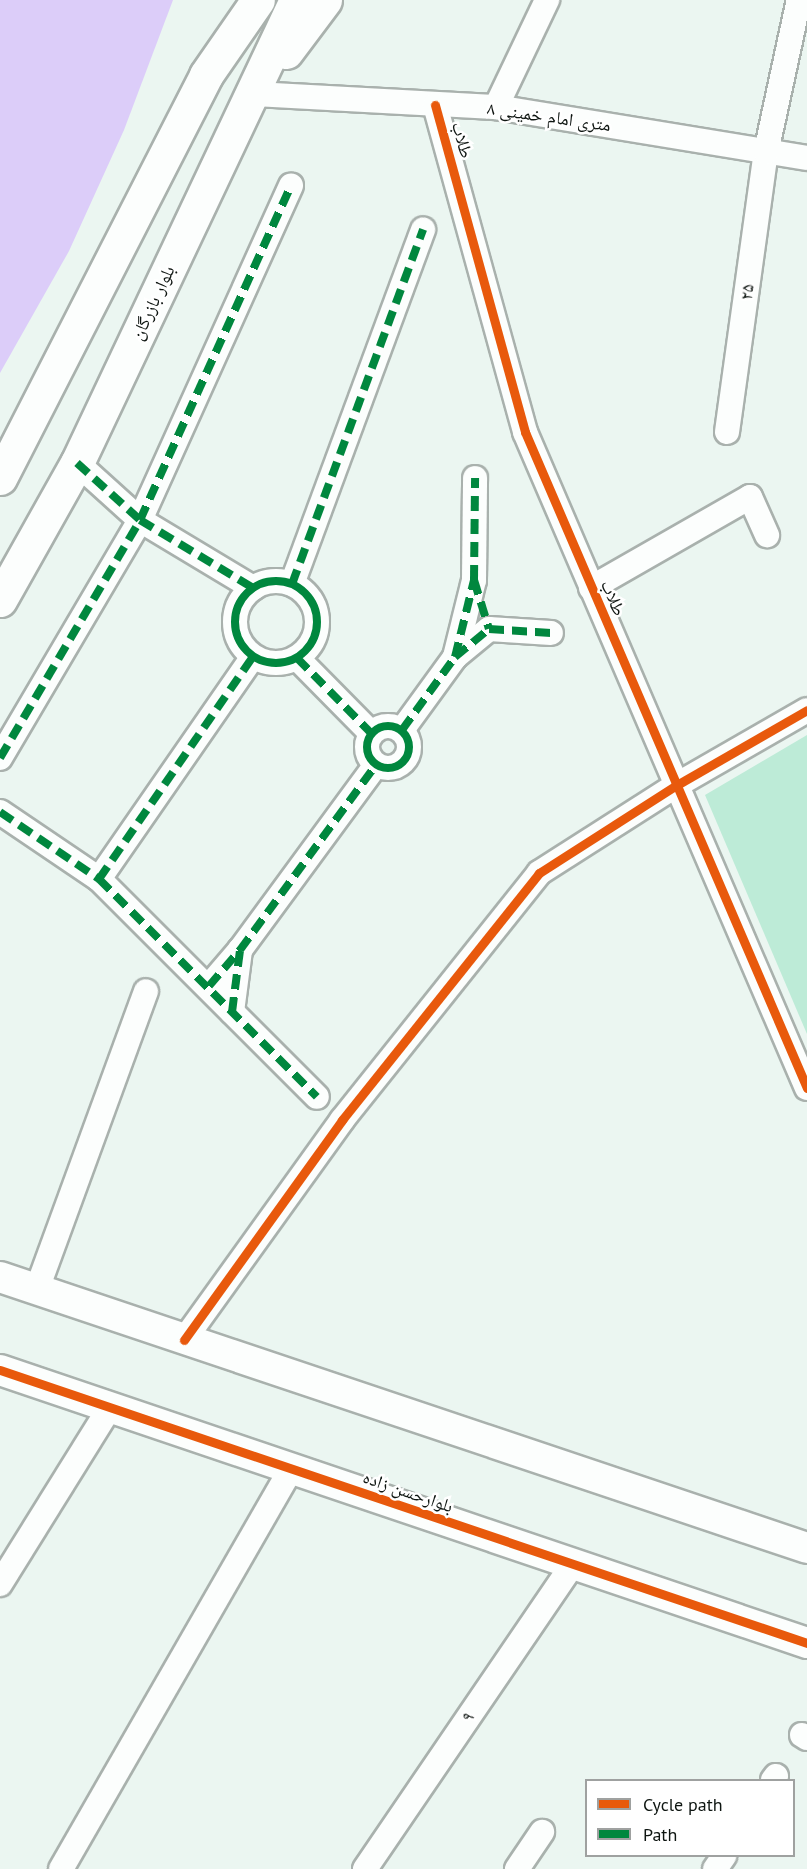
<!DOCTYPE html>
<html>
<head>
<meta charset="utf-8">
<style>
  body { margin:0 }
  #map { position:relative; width:807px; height:1869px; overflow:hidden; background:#ebf6f1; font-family:"PT Sans","Noto Naskh Arabic",sans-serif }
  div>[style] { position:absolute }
  .green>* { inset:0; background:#bdebd7 }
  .water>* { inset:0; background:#dccdf9 }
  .roads { filter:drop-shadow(2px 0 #a9b1ad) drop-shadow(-2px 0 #a9b1ad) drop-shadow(0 2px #a9b1ad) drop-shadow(0 -2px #a9b1ad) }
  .minor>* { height:24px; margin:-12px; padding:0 12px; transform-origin:12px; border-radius:12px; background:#fcfefd }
  .minor>.ring { margin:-12px; padding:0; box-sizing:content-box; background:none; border:24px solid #fcfefd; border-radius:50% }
  .tertiary>* { height:30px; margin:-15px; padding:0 15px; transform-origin:15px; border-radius:15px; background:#fcfefd }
  .primary>* { height:33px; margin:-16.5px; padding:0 16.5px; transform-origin:16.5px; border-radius:16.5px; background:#fcfefd }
  .quiet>* { height:8px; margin-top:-4px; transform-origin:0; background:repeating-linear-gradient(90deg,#00873e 0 15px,transparent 0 23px) }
  .quiet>.ring { margin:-4px; padding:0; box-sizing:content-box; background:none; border:8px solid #00873e; border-radius:50% }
  .cycleway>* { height:9px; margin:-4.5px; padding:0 4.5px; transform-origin:4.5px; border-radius:4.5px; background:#e8590c }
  span { translate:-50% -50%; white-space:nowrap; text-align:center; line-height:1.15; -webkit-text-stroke:5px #fff; paint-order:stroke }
  .street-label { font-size:18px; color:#0e1511 }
  .legend { position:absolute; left:585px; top:1779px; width:210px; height:78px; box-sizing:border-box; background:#fff; border:2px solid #9fa1a0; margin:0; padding:8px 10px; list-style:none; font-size:18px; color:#0e1511 }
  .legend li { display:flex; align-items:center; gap:12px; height:30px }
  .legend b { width:30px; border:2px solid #9fa1a0 }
</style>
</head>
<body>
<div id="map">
  <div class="green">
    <div style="clip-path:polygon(807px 735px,807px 1034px,705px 795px)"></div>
  </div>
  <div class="water">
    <div style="clip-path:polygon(0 0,173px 0,124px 130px,69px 251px,0 373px)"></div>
  </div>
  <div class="roads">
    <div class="minor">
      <div style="left:253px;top:94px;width:243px;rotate:3.1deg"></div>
      <div style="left:496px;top:107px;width:315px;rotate:9.3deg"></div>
      <div style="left:435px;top:105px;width:339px;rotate:74.6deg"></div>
      <div style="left:525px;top:432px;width:714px;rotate:66.74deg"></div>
      <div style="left:496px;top:107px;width:119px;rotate:-64.5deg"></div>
      <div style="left:727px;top:432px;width:283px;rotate:-82.1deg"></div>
      <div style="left:766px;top:152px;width:156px;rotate:-77.8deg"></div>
      <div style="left:77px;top:463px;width:85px;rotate:42.1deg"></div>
      <div style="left:140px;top:520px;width:132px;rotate:31deg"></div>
      <div class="ring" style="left:235px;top:581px;width:58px;height:58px"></div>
      <div style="left:292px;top:584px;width:378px;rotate:-69.7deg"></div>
      <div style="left:591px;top:588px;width:183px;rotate:-29.8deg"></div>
      <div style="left:750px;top:497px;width:42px;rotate:65.9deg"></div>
      <div style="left:455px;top:657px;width:44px;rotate:-39.5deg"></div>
      <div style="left:489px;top:629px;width:62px;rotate:3.7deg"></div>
      <div style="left:297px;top:658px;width:105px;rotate:45.4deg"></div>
      <div class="ring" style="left:367px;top:726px;width:18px;height:18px"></div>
      <div style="left:402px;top:730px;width:90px;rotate:-54deg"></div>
      <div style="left:455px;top:657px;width:79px;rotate:-76.1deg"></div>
      <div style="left:474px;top:580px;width:102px;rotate:-89.4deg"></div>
      <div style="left:0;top:758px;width:276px;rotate:-59.5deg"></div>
      <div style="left:140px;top:520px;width:367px;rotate:-65.7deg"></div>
      <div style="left:0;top:812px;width:120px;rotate:34.1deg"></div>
      <div style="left:99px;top:879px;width:308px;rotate:45deg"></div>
      <div style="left:99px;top:879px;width:270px;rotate:-55.3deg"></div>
      <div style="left:209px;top:986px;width:48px;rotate:-49.3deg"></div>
      <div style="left:240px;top:950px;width:230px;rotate:-53.7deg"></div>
      <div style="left:232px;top:1012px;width:63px;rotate:-82.6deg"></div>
      <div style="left:37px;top:1289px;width:317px;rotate:-69.9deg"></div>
      <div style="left:184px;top:1340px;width:271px;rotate:-54.3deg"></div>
      <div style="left:342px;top:1120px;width:316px;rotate:-51.4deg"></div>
      <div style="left:539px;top:873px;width:161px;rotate:-32.6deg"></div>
      <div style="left:675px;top:786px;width:152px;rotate:-29.9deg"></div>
      <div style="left:0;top:1584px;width:210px;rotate:-58.1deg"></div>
      <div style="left:802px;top:1735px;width:6px;rotate:31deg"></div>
      <div style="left:773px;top:1780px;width:5px;rotate:-53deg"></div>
      <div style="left:61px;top:1869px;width:461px;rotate:-60.1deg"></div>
      <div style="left:365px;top:1869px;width:367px;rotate:-55.7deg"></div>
      <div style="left:517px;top:1869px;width:45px;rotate:-56deg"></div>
      <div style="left:715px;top:1869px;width:16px;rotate:-55deg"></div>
    </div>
    <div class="tertiary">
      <div style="left:0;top:1277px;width:851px;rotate:18.56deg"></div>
      <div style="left:0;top:1370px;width:852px;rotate:18.69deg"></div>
    </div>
    <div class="primary">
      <div style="left:286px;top:52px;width:65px;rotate:-53.1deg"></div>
      <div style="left:0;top:478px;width:453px;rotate:-62.9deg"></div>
      <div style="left:206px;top:75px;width:91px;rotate:-55.3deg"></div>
      <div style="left:0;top:600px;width:157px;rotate:-60.7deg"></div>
      <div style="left:77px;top:463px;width:512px;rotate:-64.69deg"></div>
    </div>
  </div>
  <div class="quiet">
    <div style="left:77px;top:463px;width:85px;rotate:42.1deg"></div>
    <div style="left:140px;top:520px;width:132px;rotate:31deg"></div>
    <div style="left:474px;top:580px;width:51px;rotate:73deg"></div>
    <div class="ring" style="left:235px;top:581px;width:74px;height:74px"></div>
    <div style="left:292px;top:584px;width:378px;rotate:-69.7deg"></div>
    <div style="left:455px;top:657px;width:44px;rotate:-39.5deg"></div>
    <div style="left:489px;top:629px;width:62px;rotate:3.7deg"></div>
    <div style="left:297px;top:658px;width:105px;rotate:45.4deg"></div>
    <div class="ring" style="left:367px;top:726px;width:34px;height:34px"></div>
    <div style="left:402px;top:730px;width:90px;rotate:-54deg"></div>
    <div style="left:455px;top:657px;width:79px;rotate:-76.1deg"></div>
    <div style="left:474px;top:580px;width:102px;rotate:-89.4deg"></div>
    <div style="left:0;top:758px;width:276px;rotate:-59.5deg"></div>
    <div style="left:140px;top:520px;width:367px;rotate:-65.7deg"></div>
    <div style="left:0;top:812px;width:120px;rotate:34.1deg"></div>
    <div style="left:99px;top:879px;width:308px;rotate:45deg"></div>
    <div style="left:99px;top:879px;width:270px;rotate:-55.3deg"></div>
    <div style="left:209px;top:986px;width:48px;rotate:-49.3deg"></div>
    <div style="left:240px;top:950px;width:230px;rotate:-53.7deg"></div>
    <div style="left:232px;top:1012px;width:63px;rotate:-82.6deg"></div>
  </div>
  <div class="cycleway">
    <div style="left:435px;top:105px;width:339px;rotate:74.6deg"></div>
    <div style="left:525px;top:432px;width:714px;rotate:66.74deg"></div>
    <div style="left:184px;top:1340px;width:271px;rotate:-54.3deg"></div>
    <div style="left:342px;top:1120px;width:316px;rotate:-51.4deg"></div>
    <div style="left:539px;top:873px;width:161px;rotate:-32.6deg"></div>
    <div style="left:675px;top:786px;width:152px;rotate:-29.9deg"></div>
    <div style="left:0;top:1370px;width:852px;rotate:18.69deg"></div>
  </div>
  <div class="street-label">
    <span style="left:549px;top:117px;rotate:8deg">۸ متری امام خمینی</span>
    <span style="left:462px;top:140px;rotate:75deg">طلاب</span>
    <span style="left:747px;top:292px;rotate:-82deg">۲۵</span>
    <span style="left:153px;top:303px;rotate:-65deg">بلوار بازرگان</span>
    <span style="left:613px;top:598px;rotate:67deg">طلاب</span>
    <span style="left:408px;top:1492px;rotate:19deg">بلوارحسن زاده</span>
    <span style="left:468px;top:1717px;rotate:-56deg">۹</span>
  </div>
  <ul class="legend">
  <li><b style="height:8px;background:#e8590c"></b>Cycle path</li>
  <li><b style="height:8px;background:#00873e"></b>Path</li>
  </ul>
</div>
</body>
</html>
